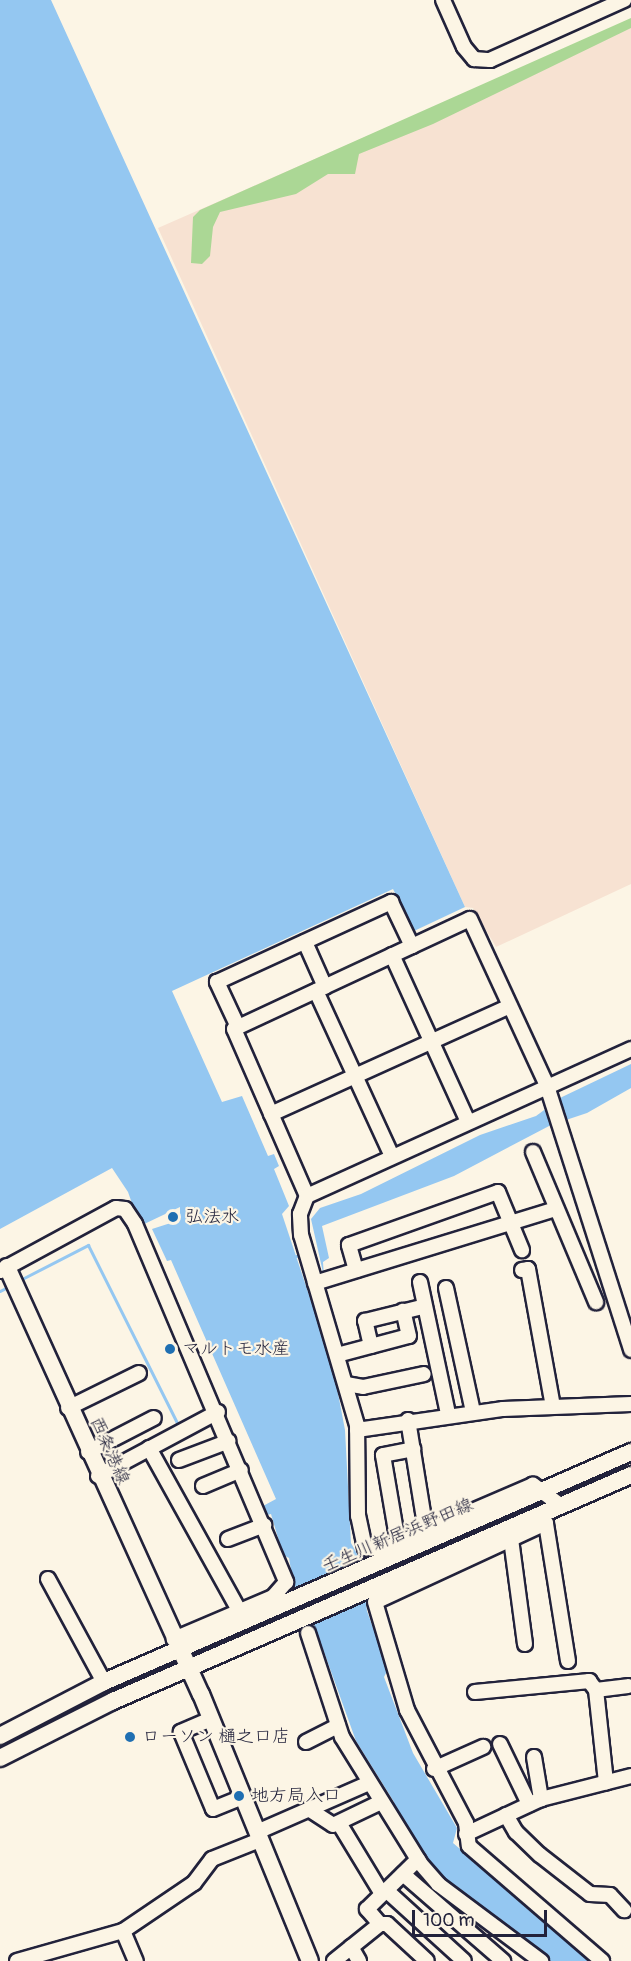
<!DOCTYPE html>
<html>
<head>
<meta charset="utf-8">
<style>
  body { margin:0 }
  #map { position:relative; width:631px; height:1961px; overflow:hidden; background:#fcf5e5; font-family:Pangolin,"Klee One",sans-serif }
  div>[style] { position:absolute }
  .built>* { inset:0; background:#f7e2d2 }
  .green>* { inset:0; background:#abd795 }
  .water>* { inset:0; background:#94c7f1 }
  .stream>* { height:3px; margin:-1.5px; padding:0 1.5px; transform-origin:1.5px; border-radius:1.5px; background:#94c7f1 }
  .minor-tunnel>* { height:14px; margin-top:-7px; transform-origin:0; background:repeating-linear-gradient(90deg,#d0cbc3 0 14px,transparent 0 21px) }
  .roads { filter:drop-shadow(2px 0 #22223b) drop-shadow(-2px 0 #22223b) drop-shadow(0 2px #22223b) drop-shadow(0 -2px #22223b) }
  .minor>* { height:14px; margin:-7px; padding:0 7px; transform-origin:7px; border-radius:7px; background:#fcf5e5 }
  .major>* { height:16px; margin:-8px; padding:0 8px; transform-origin:8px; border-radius:8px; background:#fcf5e5 }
  .dots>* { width:16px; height:16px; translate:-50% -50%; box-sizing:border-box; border:3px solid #fcf5e5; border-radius:50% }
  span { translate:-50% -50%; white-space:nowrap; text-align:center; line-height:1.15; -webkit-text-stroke:4.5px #fcf5e5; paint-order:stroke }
  .poi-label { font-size:18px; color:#22223b }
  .left { translate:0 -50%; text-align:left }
  .street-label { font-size:18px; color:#22223b }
  .scale { position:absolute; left:412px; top:1910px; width:135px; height:27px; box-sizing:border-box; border:3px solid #22223b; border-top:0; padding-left:8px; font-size:18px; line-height:21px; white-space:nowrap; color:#22223b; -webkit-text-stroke:4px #fcf5e5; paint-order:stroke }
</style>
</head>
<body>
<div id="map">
  <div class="built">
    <div style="clip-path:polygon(631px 20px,631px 884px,496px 947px,473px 908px,465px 907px,158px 228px)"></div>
  </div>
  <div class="green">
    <div style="clip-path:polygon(631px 18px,631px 28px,433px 124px,359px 154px,355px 174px,328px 174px,296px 194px,220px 212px,213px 227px,210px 256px,202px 264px,191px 263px,193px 217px,200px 210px)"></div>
  </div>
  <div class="water">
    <div style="clip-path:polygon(0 0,51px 0,465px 907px,414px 931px,393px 889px,172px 991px,222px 1102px,242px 1096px,268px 1156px,274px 1154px,279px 1166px,274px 1169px,289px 1206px,282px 1214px,333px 1367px,345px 1430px,351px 1543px,360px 1559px,367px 1611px,388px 1669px,384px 1677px,413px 1753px,457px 1828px,453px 1843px,591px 1961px,549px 1961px,435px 1873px,394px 1811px,394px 1802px,356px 1741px,315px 1627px,294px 1588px,289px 1558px,283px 1555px,271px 1514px,267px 1515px,263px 1506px,276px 1499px,171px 1260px,167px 1261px,152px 1229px,180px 1220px,180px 1207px,140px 1226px,128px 1192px,112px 1168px,0 1229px)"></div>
    <div style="clip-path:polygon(631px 1064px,631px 1088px,587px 1113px,551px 1125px,454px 1176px,322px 1226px,329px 1258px,323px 1262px,324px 1277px,311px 1219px,320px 1208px,361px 1194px,480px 1135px,536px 1116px,562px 1097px)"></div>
  </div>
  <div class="stream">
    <div style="left:296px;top:1256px;width:7px;rotate:-8deg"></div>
    <div style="left:18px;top:1281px;width:79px;rotate:-27.2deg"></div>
    <div style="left:88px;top:1245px;width:201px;rotate:63.4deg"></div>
    <div style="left:0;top:1291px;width:11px;rotate:-27deg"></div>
  </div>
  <div class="minor-tunnel">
    <div style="left:289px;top:1590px;width:42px;rotate:65.9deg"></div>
  </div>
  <div class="roads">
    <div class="minor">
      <div style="left:443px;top:0;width:51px;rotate:65.9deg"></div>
      <div style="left:464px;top:47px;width:16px;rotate:50deg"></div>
      <div style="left:474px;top:59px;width:16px;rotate:4deg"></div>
      <div style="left:490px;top:60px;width:147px;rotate:-24.1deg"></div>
      <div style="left:305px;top:942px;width:49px;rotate:66deg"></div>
      <div style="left:392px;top:955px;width:183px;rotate:65.5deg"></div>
      <div style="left:316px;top:991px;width:182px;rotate:65.3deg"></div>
      <div style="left:238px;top:1027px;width:50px;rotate:-115deg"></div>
      <div style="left:217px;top:982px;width:192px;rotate:-24.7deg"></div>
      <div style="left:391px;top:902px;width:49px;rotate:64.5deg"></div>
      <div style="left:271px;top:1114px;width:262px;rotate:-24.3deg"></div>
      <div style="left:533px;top:1152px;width:163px;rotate:67.2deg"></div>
      <div style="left:307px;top:1196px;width:182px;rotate:-113.6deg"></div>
      <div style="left:234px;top:1029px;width:260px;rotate:-25deg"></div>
      <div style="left:470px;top:919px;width:184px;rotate:65.2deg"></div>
      <div style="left:547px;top:1086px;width:277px;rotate:72.3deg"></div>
      <div style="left:356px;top:1270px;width:26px;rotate:-106deg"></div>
      <div style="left:349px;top:1245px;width:158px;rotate:-19.6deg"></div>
      <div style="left:498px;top:1192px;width:63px;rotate:67.5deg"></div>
      <div style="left:522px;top:1270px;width:6px;rotate:-9deg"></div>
      <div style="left:528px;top:1269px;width:139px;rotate:79.7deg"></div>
      <div style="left:0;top:1271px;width:132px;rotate:-28.5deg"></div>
      <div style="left:116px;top:1208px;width:9px;rotate:6deg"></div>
      <div style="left:125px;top:1209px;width:18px;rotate:56deg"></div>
      <div style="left:135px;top:1224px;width:389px;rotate:67.1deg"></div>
      <div style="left:286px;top:1582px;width:20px;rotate:131deg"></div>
      <div style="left:273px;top:1597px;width:108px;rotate:157deg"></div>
      <div style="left:420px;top:1282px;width:135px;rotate:78deg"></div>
      <div style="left:315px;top:1283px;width:252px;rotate:-17.1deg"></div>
      <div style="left:446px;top:1288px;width:127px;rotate:77.7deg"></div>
      <div style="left:371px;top:1346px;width:26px;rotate:-103deg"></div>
      <div style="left:365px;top:1321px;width:55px;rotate:-13.8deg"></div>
      <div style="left:337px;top:1355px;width:74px;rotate:-14.8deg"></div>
      <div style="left:409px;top:1336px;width:26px;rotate:-103deg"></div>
      <div style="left:346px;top:1384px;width:17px;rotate:10deg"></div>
      <div style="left:363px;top:1387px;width:62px;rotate:-12deg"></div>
      <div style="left:68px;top:1408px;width:79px;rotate:-26.2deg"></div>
      <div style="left:408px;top:1420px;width:112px;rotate:80.8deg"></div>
      <div style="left:357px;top:1430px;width:148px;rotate:-8.2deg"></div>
      <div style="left:503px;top:1409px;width:128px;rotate:-2.2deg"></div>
      <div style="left:149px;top:1448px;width:188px;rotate:61deg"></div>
      <div style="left:88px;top:1452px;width:74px;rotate:-27.3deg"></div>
      <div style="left:179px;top:1460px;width:53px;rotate:-20.8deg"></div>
      <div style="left:98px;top:1476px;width:136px;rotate:-28.1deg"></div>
      <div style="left:203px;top:1486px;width:41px;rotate:-22.8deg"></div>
      <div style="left:560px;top:1505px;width:34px;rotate:-143deg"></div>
      <div style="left:533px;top:1485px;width:162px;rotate:156.8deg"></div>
      <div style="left:384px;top:1549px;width:19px;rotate:-177deg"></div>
      <div style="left:365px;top:1548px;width:33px;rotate:-102deg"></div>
      <div style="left:358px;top:1516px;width:91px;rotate:-90.6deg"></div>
      <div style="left:357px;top:1425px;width:198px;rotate:-106.4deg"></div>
      <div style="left:301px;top:1235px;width:21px;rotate:-93deg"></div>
      <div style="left:300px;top:1214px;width:19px;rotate:-69deg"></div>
      <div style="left:307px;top:1196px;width:356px;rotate:-24.4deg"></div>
      <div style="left:228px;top:1539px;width:39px;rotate:-21deg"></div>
      <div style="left:511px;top:1539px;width:106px;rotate:82.4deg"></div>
      <div style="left:398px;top:1543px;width:89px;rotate:-99.7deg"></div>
      <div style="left:383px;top:1455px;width:31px;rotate:-11deg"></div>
      <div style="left:48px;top:1579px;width:117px;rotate:61.5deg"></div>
      <div style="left:308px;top:1633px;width:109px;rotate:71.9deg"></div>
      <div style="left:342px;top:1737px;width:148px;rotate:58.2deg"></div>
      <div style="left:420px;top:1863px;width:28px;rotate:49deg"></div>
      <div style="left:438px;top:1884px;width:129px;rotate:36.8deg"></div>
      <div style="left:568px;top:1661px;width:140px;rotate:-99.1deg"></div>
      <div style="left:546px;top:1523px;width:188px;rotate:155.2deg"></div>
      <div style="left:375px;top:1602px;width:113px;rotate:73.5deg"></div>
      <div style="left:407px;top:1710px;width:127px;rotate:62.4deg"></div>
      <div style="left:466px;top:1823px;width:23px;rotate:83deg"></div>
      <div style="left:469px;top:1846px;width:176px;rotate:40.8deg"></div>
      <div style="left:596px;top:1690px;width:32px;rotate:-7deg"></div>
      <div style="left:475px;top:1692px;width:115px;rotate:-5.5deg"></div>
      <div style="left:589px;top:1681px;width:11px;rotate:52deg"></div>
      <div style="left:596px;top:1690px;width:93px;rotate:83.8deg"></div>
      <div style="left:211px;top:1719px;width:33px;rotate:157deg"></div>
      <div style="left:181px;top:1732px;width:83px;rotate:67.4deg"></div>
      <div style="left:213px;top:1809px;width:32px;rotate:-22deg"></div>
      <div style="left:306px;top:1742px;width:36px;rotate:-27deg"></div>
      <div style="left:500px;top:1744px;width:67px;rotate:64.2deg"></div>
      <div style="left:534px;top:1757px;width:43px;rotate:80.5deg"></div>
      <div style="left:434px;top:1769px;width:54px;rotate:-24.2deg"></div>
      <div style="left:310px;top:1810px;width:27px;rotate:33deg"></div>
      <div style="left:333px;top:1825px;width:53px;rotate:-25.6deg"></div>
      <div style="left:506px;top:1815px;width:20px;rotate:60deg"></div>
      <div style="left:516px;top:1832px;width:33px;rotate:44deg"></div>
      <div style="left:540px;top:1855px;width:63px;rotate:38deg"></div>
      <div style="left:590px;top:1894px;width:20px;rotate:3deg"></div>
      <div style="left:610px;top:1895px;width:21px;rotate:47deg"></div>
      <div style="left:339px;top:1823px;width:83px;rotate:58.8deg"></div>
      <div style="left:257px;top:1832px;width:122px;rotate:-23.6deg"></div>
      <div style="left:466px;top:1834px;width:83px;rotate:-25deg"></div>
      <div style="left:541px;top:1799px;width:93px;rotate:-14.3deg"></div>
      <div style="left:403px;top:1874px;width:133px;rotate:41deg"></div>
      <div style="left:386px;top:1890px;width:105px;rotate:42.3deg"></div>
      <div style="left:380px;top:1924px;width:7px"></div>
      <div style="left:387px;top:1924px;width:54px;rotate:42.8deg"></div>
      <div style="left:123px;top:1931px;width:33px;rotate:67deg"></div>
      <div style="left:351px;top:1947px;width:16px;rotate:60deg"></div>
      <div style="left:17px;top:1961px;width:110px;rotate:-15.8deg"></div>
      <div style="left:123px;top:1931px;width:86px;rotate:-34.1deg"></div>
      <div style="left:194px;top:1883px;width:30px;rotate:-53deg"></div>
      <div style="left:212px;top:1859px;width:52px;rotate:-21.6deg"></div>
      <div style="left:334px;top:1961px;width:59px;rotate:-38.8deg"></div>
      <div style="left:380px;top:1924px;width:20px;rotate:-131deg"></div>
      <div style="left:367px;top:1909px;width:71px;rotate:-44.4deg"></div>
    </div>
    <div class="major">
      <div style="left:7px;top:1267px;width:469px;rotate:65.6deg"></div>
      <div style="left:201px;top:1694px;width:288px;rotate:67.8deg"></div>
      <div style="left:0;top:1736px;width:117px;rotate:-27.4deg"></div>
      <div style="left:104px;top:1682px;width:575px;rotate:-23.58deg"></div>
      <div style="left:0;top:1758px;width:127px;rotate:-26.8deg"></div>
      <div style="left:113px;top:1701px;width:565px;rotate:-23.57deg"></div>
    </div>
  </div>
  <div class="dots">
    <div style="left:173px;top:1217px;background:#1f6fb2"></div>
    <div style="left:170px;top:1349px;background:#1f6fb2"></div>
    <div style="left:130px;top:1737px;background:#1f6fb2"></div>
    <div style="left:239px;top:1796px;background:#1f6fb2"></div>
  </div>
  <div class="poi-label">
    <span class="left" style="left:185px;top:1217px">弘法水</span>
    <span class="left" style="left:182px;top:1349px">マルトモ水産</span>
    <span class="left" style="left:142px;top:1737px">ローソン 樋之口店</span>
    <span class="left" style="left:251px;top:1796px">地方局入口</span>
  </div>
  <div class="street-label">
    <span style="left:109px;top:1451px;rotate:66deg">西条港線</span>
    <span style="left:398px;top:1536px;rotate:-23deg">壬生川新居浜野田線</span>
  </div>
  <div class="scale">100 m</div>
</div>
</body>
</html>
